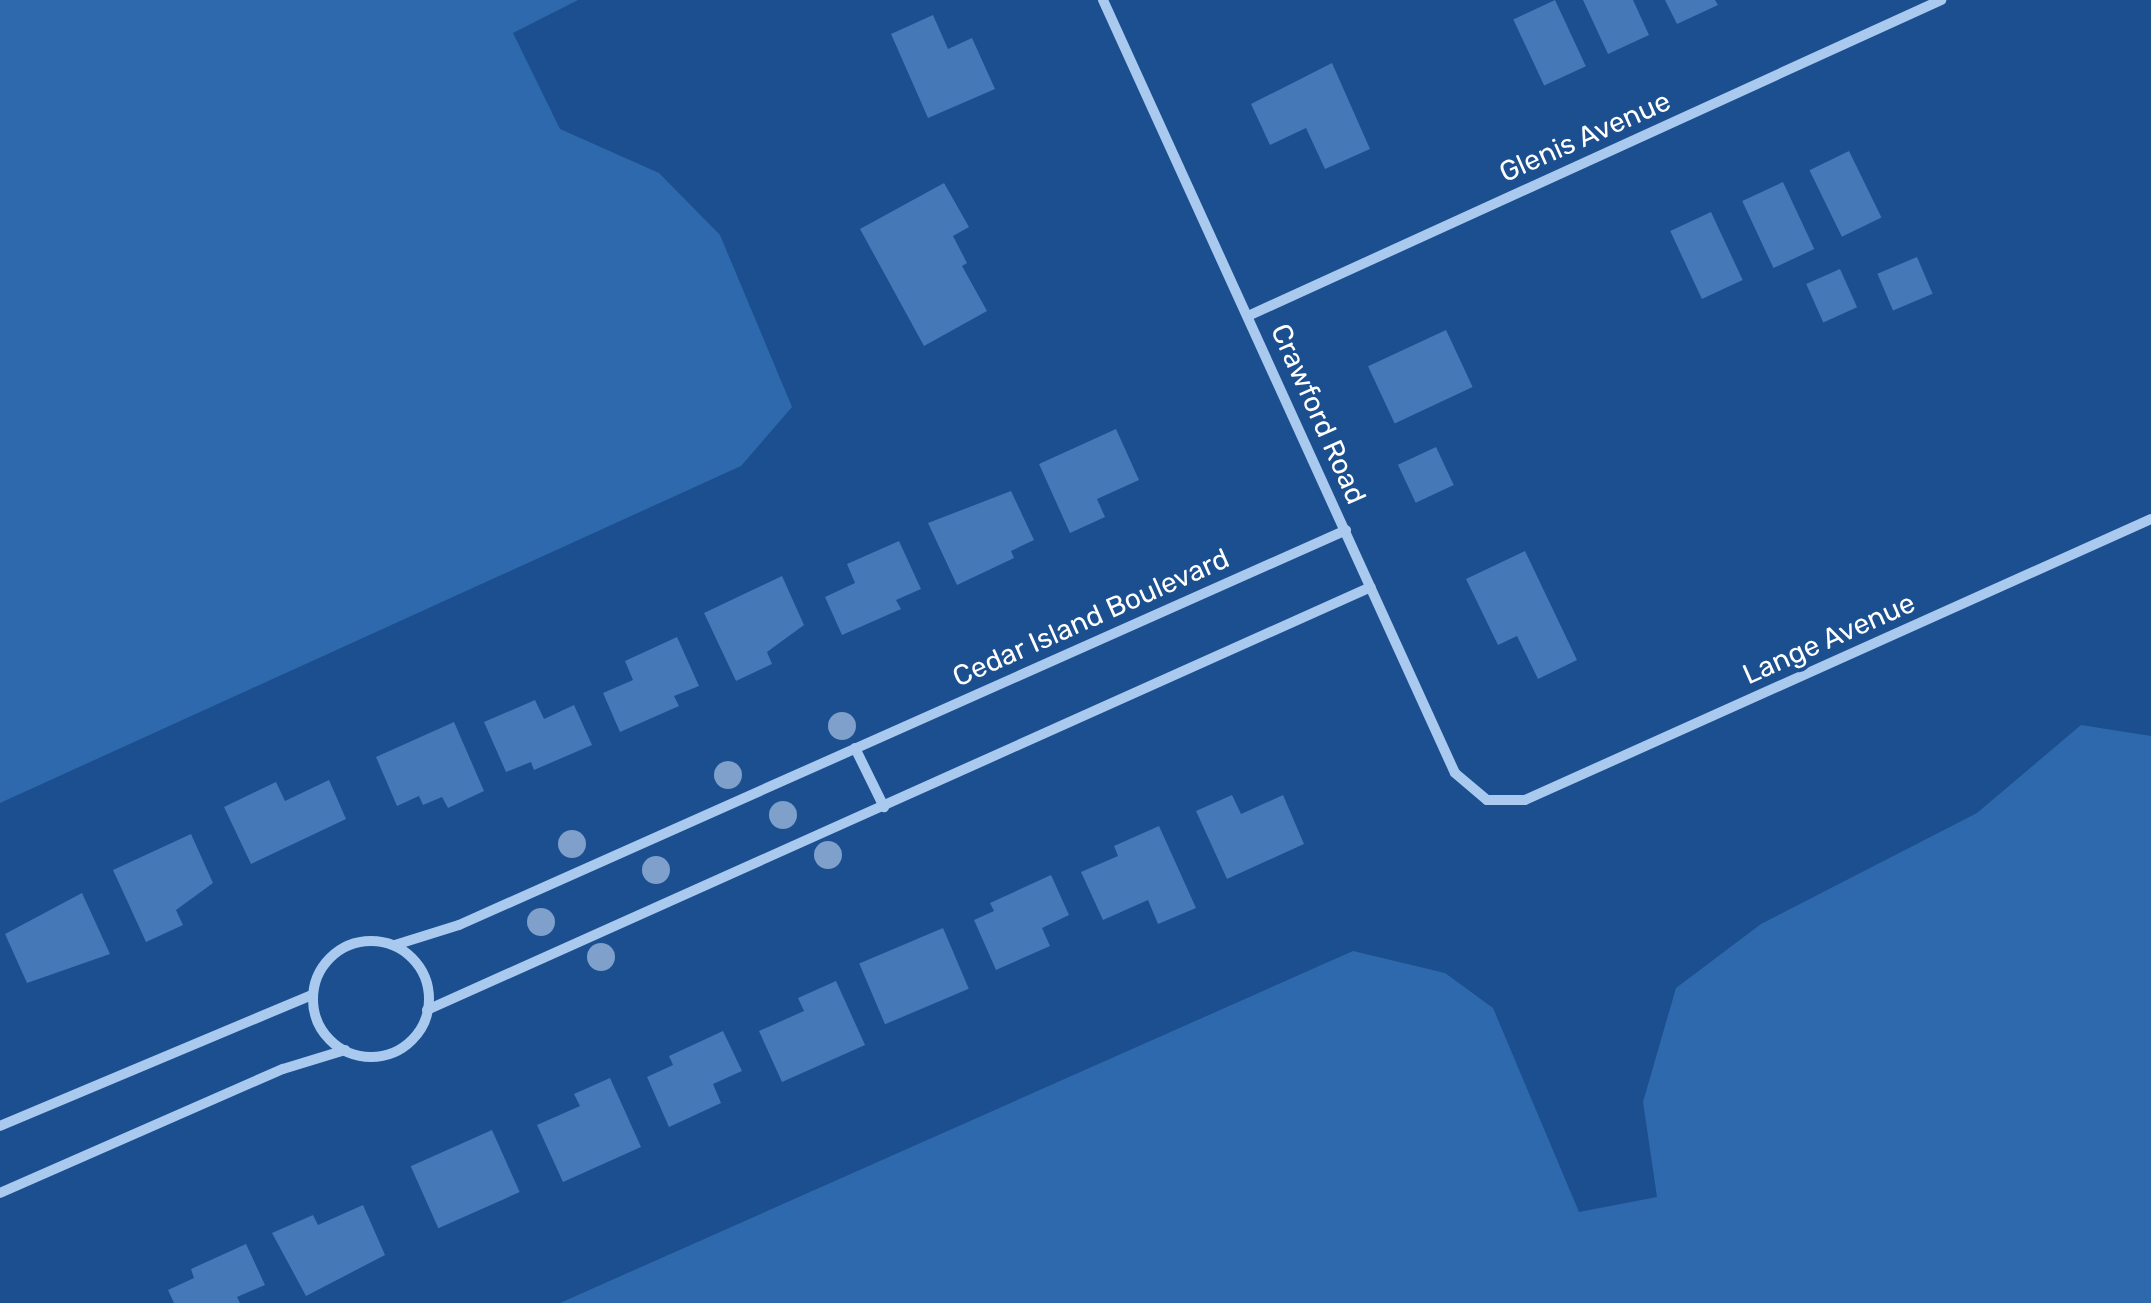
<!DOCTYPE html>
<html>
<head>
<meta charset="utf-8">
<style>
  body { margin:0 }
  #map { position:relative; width:2151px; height:1303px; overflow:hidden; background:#1b4f8f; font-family:Rubik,sans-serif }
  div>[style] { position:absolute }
  .green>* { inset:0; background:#2e69ad }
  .building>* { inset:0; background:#4478b7; transform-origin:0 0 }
  .minor>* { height:10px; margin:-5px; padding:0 5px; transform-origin:5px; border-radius:5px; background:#a9c9ee }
  .minor>.ring { margin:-5px; padding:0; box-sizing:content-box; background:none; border:10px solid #a9c9ee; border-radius:50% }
  .trees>* { width:28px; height:28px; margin:-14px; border-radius:50%; background:#7ea0ca }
  span { translate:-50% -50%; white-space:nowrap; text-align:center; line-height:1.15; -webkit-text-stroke:8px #1b4f8f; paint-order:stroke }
  .street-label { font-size:28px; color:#fff }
</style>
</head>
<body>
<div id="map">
  <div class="green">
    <div style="clip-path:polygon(0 0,578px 0,513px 33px,560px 129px,659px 173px,720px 235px,792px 407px,741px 466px,0 803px)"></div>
    <div style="clip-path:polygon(2081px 725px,2151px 736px,2151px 1303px,560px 1303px,1353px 951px,1445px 973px,1493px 1008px,1579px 1212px,1657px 1197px,1643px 1102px,1676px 988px,1761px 924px,1977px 813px)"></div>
  </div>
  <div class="building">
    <div style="left:1555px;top:0;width:73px;height:46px;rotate:65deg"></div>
    <div style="clip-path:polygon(1583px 0,1633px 0,1649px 35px,1608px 54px)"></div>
    <div style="clip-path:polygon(1665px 0,1715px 0,1718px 5px,1677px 24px)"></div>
    <div style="clip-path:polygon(933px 15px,948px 49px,972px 38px,995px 89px,928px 118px,891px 34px)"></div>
    <div style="clip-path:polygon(1332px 63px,1370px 149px,1325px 169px,1306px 128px,1270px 145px,1251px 104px)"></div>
    <div style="left:1849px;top:151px;width:74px;height:44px;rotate:64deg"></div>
    <div style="left:1783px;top:182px;width:74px;height:45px;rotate:65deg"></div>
    <div style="clip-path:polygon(944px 183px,969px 227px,953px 236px,967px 263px,962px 266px,987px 311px,924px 346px,860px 229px)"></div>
    <div style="left:1711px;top:212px;width:75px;height:45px;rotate:65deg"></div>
    <div style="left:1917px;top:257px;width:40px;height:43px;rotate:67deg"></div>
    <div style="left:1840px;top:269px;width:42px;height:37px;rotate:66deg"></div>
    <div style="left:1446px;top:330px;width:63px;height:86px;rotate:65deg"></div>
    <div style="clip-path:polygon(1116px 429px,1139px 480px,1097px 499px,1105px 517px,1070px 533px,1039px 464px)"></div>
    <div style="left:1436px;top:447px;width:42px;height:42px;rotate:65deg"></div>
    <div style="clip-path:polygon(1011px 491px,1034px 540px,1011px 551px,1014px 558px,957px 585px,928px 523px)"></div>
    <div style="clip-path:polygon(899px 541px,921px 589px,896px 600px,901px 609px,842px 635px,825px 597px,855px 583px,847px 564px)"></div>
    <div style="clip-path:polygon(1525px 551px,1577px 660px,1538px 679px,1517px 636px,1498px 645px,1466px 579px)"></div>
    <div style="clip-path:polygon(782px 576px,804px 625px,767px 652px,772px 664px,736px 681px,704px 613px)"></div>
    <div style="clip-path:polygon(677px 637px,699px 686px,674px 696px,679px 706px,620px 732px,603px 693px,633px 680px,625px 661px)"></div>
    <div style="clip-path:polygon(535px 700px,544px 719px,574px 705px,592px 745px,534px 770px,531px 762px,506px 772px,484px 722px)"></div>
    <div style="clip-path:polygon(454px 722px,484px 791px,448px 808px,442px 797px,423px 805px,419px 796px,397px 806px,376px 757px)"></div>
    <div style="clip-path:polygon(329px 780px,346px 819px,251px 864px,224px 807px,276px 782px,285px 801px)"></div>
    <div style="clip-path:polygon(1232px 795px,1241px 814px,1283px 795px,1304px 844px,1227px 879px,1196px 811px)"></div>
    <div style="clip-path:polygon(1159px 826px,1196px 908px,1158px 924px,1148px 900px,1103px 920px,1081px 872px,1118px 856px,1114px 846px)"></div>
    <div style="clip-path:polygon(191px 834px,213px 883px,176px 910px,183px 925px,146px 942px,113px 870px)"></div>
    <div style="clip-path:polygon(1051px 875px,1069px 915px,1042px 928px,1050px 946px,996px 970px,974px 920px,994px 911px,990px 903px)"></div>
    <div style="clip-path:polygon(82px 893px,110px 954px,27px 983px,5px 934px)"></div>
    <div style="left:943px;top:928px;width:66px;height:91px;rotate:67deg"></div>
    <div style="clip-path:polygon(836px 981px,865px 1045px,782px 1082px,759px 1031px,804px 1011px,798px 998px)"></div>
    <div style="clip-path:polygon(723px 1031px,742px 1071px,713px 1084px,721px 1103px,669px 1127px,647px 1077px,673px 1065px,669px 1056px)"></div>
    <div style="clip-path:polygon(610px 1078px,641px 1147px,563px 1182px,537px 1125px,580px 1106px,574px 1094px)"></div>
    <div style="left:492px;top:1130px;width:68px;height:89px;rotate:66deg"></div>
    <div style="clip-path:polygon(363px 1205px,385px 1255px,306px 1296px,272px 1233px,313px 1215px,318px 1225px)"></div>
    <div style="clip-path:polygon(246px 1244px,265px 1285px,237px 1297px,240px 1303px,174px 1303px,168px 1290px,194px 1278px,191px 1269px)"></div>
  </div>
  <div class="minor">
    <div style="left:1103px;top:0;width:849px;rotate:65.52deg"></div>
    <div style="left:1455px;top:773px;width:42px;rotate:40.2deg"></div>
    <div style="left:1487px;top:800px;width:38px"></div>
    <div style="left:1525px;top:800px;width:686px;rotate:-24.17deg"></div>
    <div style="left:1248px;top:316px;width:762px;rotate:-24.51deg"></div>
    <div style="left:855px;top:748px;width:66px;rotate:63.8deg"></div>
    <div class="ring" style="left:313px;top:941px;width:106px;height:106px"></div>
    <div style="left:395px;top:945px;width:67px;rotate:-17.4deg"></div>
    <div style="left:459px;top:925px;width:971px;rotate:-24deg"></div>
    <div style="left:427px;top:1010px;width:1034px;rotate:-24.14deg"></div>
    <div style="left:0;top:1126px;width:338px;rotate:-22.8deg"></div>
    <div style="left:0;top:1193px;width:309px;rotate:-23.7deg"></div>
    <div style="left:283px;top:1069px;width:65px;rotate:-17deg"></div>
  </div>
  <div class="trees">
    <div style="left:842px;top:726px"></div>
    <div style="left:728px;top:775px"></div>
    <div style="left:783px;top:815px"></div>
    <div style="left:572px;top:844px"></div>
    <div style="left:828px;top:855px"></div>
    <div style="left:656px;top:870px"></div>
    <div style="left:541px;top:922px"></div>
    <div style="left:601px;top:957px"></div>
  </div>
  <div class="street-label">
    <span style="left:1585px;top:137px;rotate:-24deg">Glenis Avenue</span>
    <span style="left:1318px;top:414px;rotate:66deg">Crawford Road</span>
    <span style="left:1091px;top:618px;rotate:-24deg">Cedar Island Boulevard</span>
    <span style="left:1829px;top:639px;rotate:-24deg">Lange Avenue</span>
  </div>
</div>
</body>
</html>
